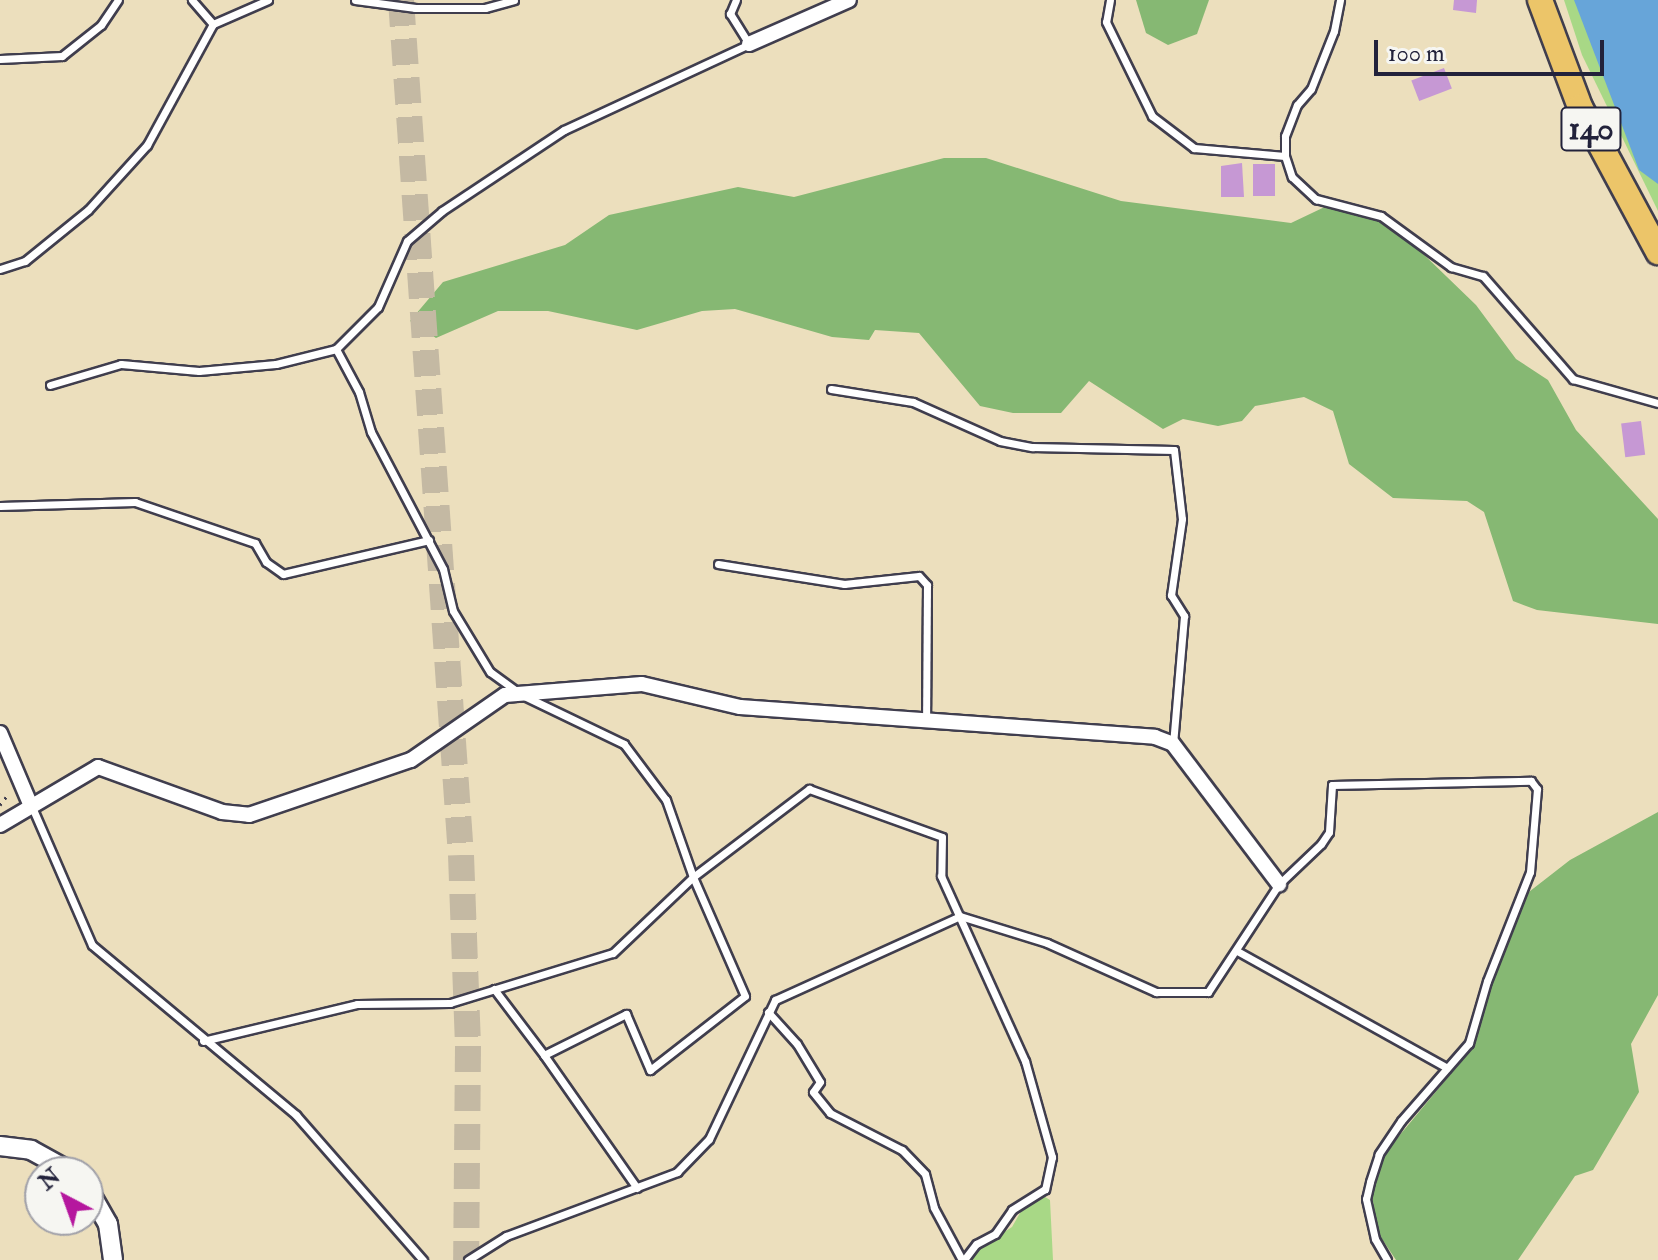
<!DOCTYPE html>
<html>
<head>
<meta charset="utf-8">
<style>
  body { margin:0 }
  #map { position:relative; width:1658px; height:1260px; overflow:hidden; background:#ecdfbd; font-family:"IM FELL Double Pica",serif }
  div>[style] { position:absolute }
  .green>* { inset:0; background:#a8d886 }
  .forest>* { inset:0; background:#86b873 }
  .water>* { inset:0; background:#67a5d9 }
  .building>* { inset:0; background:#c698d4; transform-origin:0 0 }
  .motorway-tunnel>* { height:26px; margin-top:-13px; transform-origin:0; background:repeating-linear-gradient(90deg,#c4b9a3 0 26px,transparent 0 39px) }
  .path>* { height:3px; margin-top:-1.5px; transform-origin:0; background:repeating-linear-gradient(90deg,#403e4e 0 2px,transparent 0 8px) }
  .roads { filter:drop-shadow(2px 0 #403e4e) drop-shadow(-2px 0 #403e4e) drop-shadow(0 2px #403e4e) drop-shadow(0 -2px #403e4e) }
  .service>* { height:7px; margin:-3.5px; padding:0 3.5px; transform-origin:3.5px; border-radius:3.5px; background:#fff }
  .minor>* { height:14px; margin:-7px; padding:0 7px; transform-origin:7px; border-radius:7px; background:#fff }
  .tertiary>* { height:18px; margin:-9px; padding:0 9px; transform-origin:9px; border-radius:9px; background:#fff }
  .trunk>* { height:24px; margin:-12px; padding:0 12px; transform-origin:12px; border-radius:12px; background:#ecc569 }
  span { translate:-50% -50%; white-space:nowrap; text-align:center; line-height:1.15; -webkit-text-stroke:8px #f6f6f2; paint-order:stroke }
  .shield-label span { padding:2px 6px; background:#f6f6f2; border:2px solid; border-radius:6px; -webkit-text-stroke-width:0 }
  .shield-label { font-size:32px; color:#22223b; font-weight:700 }
  .north { position:absolute; left:24px; top:1156px; width:80px; height:80px; box-sizing:border-box; background:#f6f6f2; border:2px solid #a1a1a9; border-radius:50%; rotate:319deg; font-size:22px; font-weight:700; line-height:32px; text-align:center; color:#22223b }
  .north::after { content:''; display:block; margin:auto; width:28px; height:36px; background:#b5179e; clip-path:polygon(50% 0,100% 100%,50% 72%,0 100%) }
  .scale { position:absolute; left:1374px; top:40px; width:230px; height:36px; box-sizing:border-box; border:4px solid #22223b; border-top:0; padding-left:10px; font-size:24px; line-height:28px; white-space:nowrap; color:#22223b; -webkit-text-stroke:6px #f6f6f2; paint-order:stroke }
</style>
</head>
<body>
<div id="map">
  <div class="green">
    <div style="clip-path:polygon(1564px 0,1658px 0,1658px 211px,1582px 55px)"></div>
    <div style="clip-path:polygon(1045px 1197px,1050px 1200px,1053px 1260px,971px 1260px,975px 1251px,1012px 1227px,1024px 1206px)"></div>
  </div>
  <div class="forest">
    <div style="clip-path:polygon(1136px 0,1209px 0,1197px 34px,1168px 45px,1146px 33px)"></div>
    <div style="clip-path:polygon(944px 158px,986px 158px,1121px 201px,1291px 223px,1333px 203px,1387px 219px,1476px 305px,1516px 359px,1548px 380px,1576px 430px,1658px 519px,1658px 624px,1537px 610px,1513px 601px,1484px 512px,1467px 501px,1393px 498px,1349px 464px,1333px 411px,1304px 397px,1255px 406px,1242px 421px,1218px 426px,1183px 419px,1163px 429px,1089px 381px,1061px 413px,1013px 413px,980px 406px,919px 333px,875px 330px,869px 340px,832px 337px,735px 309px,702px 311px,637px 330px,548px 311px,498px 311px,436px 338px,410px 321px,443px 282px,565px 245px,609px 215px,738px 187px,794px 197px)"></div>
    <div style="clip-path:polygon(1658px 812px,1658px 995px,1631px 1044px,1639px 1092px,1593px 1170px,1575px 1176px,1518px 1260px,1396px 1260px,1378px 1233px,1372px 1195px,1384px 1154px,1464px 1058px,1525px 895px,1570px 860px)"></div>
  </div>
  <div class="water">
    <div style="clip-path:polygon(1574px 0,1658px 0,1658px 184px,1639px 170px)"></div>
  </div>
  <div class="building">
    <div style="clip-path:polygon(1454px 0,1477px 0,1476px 13px,1453px 10px)"></div>
    <div style="left:1444px;top:68px;width:22px;height:35px;rotate:69deg"></div>
    <div style="clip-path:polygon(1242px 163px,1244px 197px,1221px 197px,1221px 166px)"></div>
    <div style="left:1253px;top:164px;width:22px;height:32px"></div>
    <div style="left:1641px;top:421px;width:34px;height:20px;rotate:83deg"></div>
  </div>
  <div class="motorway-tunnel">
    <div style="left:401px;top:0;width:857px;rotate:85.99deg"></div>
    <div style="left:461px;top:855px;width:191px;rotate:87.9deg"></div>
    <div style="left:468px;top:1046px;width:214px;rotate:90.5deg"></div>
  </div>
  <div class="path">
    <div style="left:0;top:805px;width:15px;rotate:-53deg"></div>
  </div>
  <div class="roads">
    <div class="service">
      <div style="left:192px;top:0;width:32px;rotate:49deg"></div>
      <div style="left:213px;top:24px;width:60px;rotate:-23.6deg"></div>
      <div style="left:355px;top:0;width:61px;rotate:7.6deg"></div>
      <div style="left:415px;top:8px;width:70px"></div>
      <div style="left:485px;top:8px;width:30px;rotate:-15deg"></div>
      <div style="left:1110px;top:0;width:22px;rotate:100deg"></div>
      <div style="left:1106px;top:22px;width:105px;rotate:63.9deg"></div>
      <div style="left:1152px;top:116px;width:53px;rotate:37.3deg"></div>
      <div style="left:1194px;top:148px;width:91px;rotate:5deg"></div>
      <div style="left:1285px;top:156px;width:20px;rotate:-90deg"></div>
      <div style="left:1285px;top:136px;width:33px;rotate:-69deg"></div>
      <div style="left:1297px;top:105px;width:21px;rotate:-49deg"></div>
      <div style="left:1311px;top:89px;width:62px;rotate:-68.4deg"></div>
      <div style="left:1334px;top:31px;width:32px;rotate:-79deg"></div>
      <div style="left:0;top:59px;width:62px;rotate:-2.8deg"></div>
      <div style="left:62px;top:56px;width:50px;rotate:-38.5deg"></div>
      <div style="left:101px;top:25px;width:30px;rotate:-56deg"></div>
      <div style="left:1285px;top:156px;width:22px;rotate:72deg"></div>
      <div style="left:1292px;top:177px;width:33px;rotate:43deg"></div>
      <div style="left:1316px;top:199px;width:67px;rotate:14.7deg"></div>
      <div style="left:1381px;top:216px;width:87px;rotate:36.1deg"></div>
      <div style="left:1451px;top:267px;width:33px;rotate:16deg"></div>
      <div style="left:1483px;top:276px;width:137px;rotate:48.9deg"></div>
      <div style="left:1573px;top:379px;width:88px;rotate:15.8deg"></div>
      <div style="left:0;top:269px;width:26px;rotate:-18deg"></div>
      <div style="left:25px;top:261px;width:81px;rotate:-39deg"></div>
      <div style="left:88px;top:210px;width:88px;rotate:-47.8deg"></div>
      <div style="left:147px;top:145px;width:138px;rotate:-61.4deg"></div>
      <div style="left:50px;top:385px;width:74px;rotate:-16.5deg"></div>
      <div style="left:121px;top:364px;width:78px;rotate:5.1deg"></div>
      <div style="left:199px;top:371px;width:77px;rotate:-5.2deg"></div>
      <div style="left:276px;top:364px;width:62px;rotate:-14deg"></div>
      <div style="left:831px;top:389px;width:83px;rotate:9deg"></div>
      <div style="left:913px;top:402px;width:95px;rotate:24.1deg"></div>
      <div style="left:1000px;top:441px;width:33px;rotate:11deg"></div>
      <div style="left:1032px;top:447px;width:142px;rotate:1.2deg"></div>
      <div style="left:1174px;top:450px;width:69px;rotate:83.4deg"></div>
      <div style="left:1182px;top:519px;width:77px;rotate:98.2deg"></div>
      <div style="left:1171px;top:595px;width:25px;rotate:58deg"></div>
      <div style="left:1184px;top:616px;width:128px;rotate:94.9deg"></div>
      <div style="left:0;top:506px;width:135px;rotate:-1.7deg"></div>
      <div style="left:135px;top:502px;width:127px;rotate:18.9deg"></div>
      <div style="left:255px;top:543px;width:22px;rotate:60deg"></div>
      <div style="left:266px;top:562px;width:21px;rotate:35deg"></div>
      <div style="left:283px;top:574px;width:150px;rotate:-13.1deg"></div>
      <div style="left:718px;top:564px;width:128px;rotate:9deg"></div>
      <div style="left:844px;top:584px;width:75px;rotate:-6.1deg"></div>
      <div style="left:919px;top:576px;width:12px;rotate:48deg"></div>
      <div style="left:927px;top:585px;width:134px;rotate:90.4deg"></div>
      <div style="left:32px;top:807px;width:150px;rotate:66.5deg"></div>
      <div style="left:92px;top:945px;width:266px;rotate:39.8deg"></div>
      <div style="left:296px;top:1115px;width:193px;rotate:48.8deg"></div>
      <div style="left:1237px;top:951px;width:240px;rotate:29.1deg"></div>
      <div style="left:494px;top:989px;width:83px;rotate:52.9deg"></div>
      <div style="left:768px;top:1012px;width:43px;rotate:47.8deg"></div>
      <div style="left:797px;top:1044px;width:44px;rotate:58.8deg"></div>
      <div style="left:820px;top:1082px;width:12px;rotate:125deg"></div>
      <div style="left:813px;top:1092px;width:27px;rotate:51deg"></div>
      <div style="left:830px;top:1113px;width:81px;rotate:27.2deg"></div>
      <div style="left:902px;top:1150px;width:33px;rotate:46deg"></div>
      <div style="left:925px;top:1174px;width:35px;rotate:75deg"></div>
      <div style="left:934px;top:1208px;width:59px;rotate:61.7deg"></div>
      <div style="left:203px;top:1041px;width:158px;rotate:-13.5deg"></div>
      <div style="left:357px;top:1004px;width:93px;rotate:-0.6deg"></div>
      <div style="left:450px;top:1003px;width:170px;rotate:-17.1deg"></div>
      <div style="left:613px;top:953px;width:110px;rotate:-43.5deg"></div>
      <div style="left:693px;top:877px;width:82px;rotate:-109.3deg"></div>
      <div style="left:666px;top:800px;width:70px;rotate:-126.9deg"></div>
      <div style="left:624px;top:744px;width:113px;rotate:-154.3deg"></div>
      <div style="left:522px;top:695px;width:39px;rotate:-144deg"></div>
      <div style="left:490px;top:672px;width:71px;rotate:-121.2deg"></div>
      <div style="left:453px;top:611px;width:43px;rotate:-103.4deg"></div>
      <div style="left:443px;top:569px;width:155px;rotate:-117.7deg"></div>
      <div style="left:371px;top:432px;width:42px;rotate:-106.7deg"></div>
      <div style="left:359px;top:392px;width:49px;rotate:-118.1deg"></div>
      <div style="left:336px;top:349px;width:59px;rotate:-45deg"></div>
      <div style="left:378px;top:307px;width:72px;rotate:-66.3deg"></div>
      <div style="left:407px;top:241px;width:46px;rotate:-40.6deg"></div>
      <div style="left:442px;top:211px;width:146px;rotate:-33.6deg"></div>
      <div style="left:564px;top:130px;width:204px;rotate:-24.9deg"></div>
      <div style="left:749px;top:44px;width:36px;rotate:-122deg"></div>
      <div style="left:730px;top:14px;width:15px;rotate:-67deg"></div>
      <div style="left:637px;top:1188px;width:162px;rotate:-125deg"></div>
      <div style="left:544px;top:1055px;width:92px;rotate:-26.6deg"></div>
      <div style="left:626px;top:1014px;width:61px;rotate:66.8deg"></div>
      <div style="left:650px;top:1070px;width:120px;rotate:-37.9deg"></div>
      <div style="left:745px;top:996px;width:130px;rotate:-113.6deg"></div>
      <div style="left:693px;top:877px;width:146px;rotate:-37.2deg"></div>
      <div style="left:809px;top:789px;width:141px;rotate:19.8deg"></div>
      <div style="left:942px;top:837px;width:39px;rotate:91deg"></div>
      <div style="left:941px;top:876px;width:203px;rotate:65.6deg"></div>
      <div style="left:1025px;top:1061px;width:100px;rotate:74.3deg"></div>
      <div style="left:1052px;top:1157px;width:33px;rotate:102deg"></div>
      <div style="left:1045px;top:1189px;width:39px;rotate:148deg"></div>
      <div style="left:1012px;top:1210px;width:29px;rotate:125deg"></div>
      <div style="left:995px;top:1234px;width:21px;rotate:152deg"></div>
      <div style="left:976px;top:1244px;width:20px;rotate:127deg"></div>
      <div style="left:468px;top:1260px;width:45px;rotate:-32.3deg"></div>
      <div style="left:506px;top:1236px;width:183px;rotate:-20.5deg"></div>
      <div style="left:677px;top:1172px;width:46px;rotate:-45.9deg"></div>
      <div style="left:709px;top:1139px;width:154px;rotate:-64.6deg"></div>
      <div style="left:775px;top:1000px;width:203px;rotate:-24.4deg"></div>
      <div style="left:960px;top:916px;width:91px;rotate:17.2deg"></div>
      <div style="left:1047px;top:943px;width:120px;rotate:24.2deg"></div>
      <div style="left:1156px;top:992px;width:52px"></div>
      <div style="left:1208px;top:992px;width:129px;rotate:-56.7deg"></div>
      <div style="left:1279px;top:884px;width:58px;rotate:-43.6deg"></div>
      <div style="left:1321px;top:844px;width:14px;rotate:-56deg"></div>
      <div style="left:1329px;top:832px;width:47px;rotate:-86.3deg"></div>
      <div style="left:1332px;top:785px;width:199px;rotate:-1.2deg"></div>
      <div style="left:1531px;top:781px;width:10px;rotate:53deg"></div>
      <div style="left:1537px;top:789px;width:83px;rotate:94.8deg"></div>
      <div style="left:1530px;top:872px;width:117px;rotate:111.5deg"></div>
      <div style="left:1487px;top:981px;width:65px;rotate:106.2deg"></div>
      <div style="left:1469px;top:1043px;width:103px;rotate:131.1deg"></div>
      <div style="left:1401px;top:1121px;width:40px;rotate:124deg"></div>
      <div style="left:1379px;top:1154px;width:29px;rotate:108deg"></div>
      <div style="left:1370px;top:1182px;width:17px;rotate:103deg"></div>
      <div style="left:1366px;top:1199px;width:41px;rotate:77.3deg"></div>
      <div style="left:1375px;top:1239px;width:24px;rotate:60deg"></div>
    </div>
    <div class="minor">
      <div style="left:749px;top:44px;width:109px;rotate:-23.7deg"></div>
      <div style="left:0;top:733px;width:79px;rotate:67deg"></div>
      <div style="left:0;top:825px;width:114px;rotate:-30.6deg"></div>
      <div style="left:98px;top:767px;width:132px;rotate:19.9deg"></div>
      <div style="left:222px;top:812px;width:27px;rotate:6deg"></div>
      <div style="left:249px;top:815px;width:171px;rotate:-18.8deg"></div>
      <div style="left:411px;top:760px;width:114px;rotate:-34.7deg"></div>
      <div style="left:505px;top:695px;width:137px;rotate:-4.6deg"></div>
      <div style="left:642px;top:684px;width:101px;rotate:13.2deg"></div>
      <div style="left:740px;top:707px;width:416px;rotate:4.1deg"></div>
      <div style="left:1155px;top:737px;width:19px;rotate:21deg"></div>
      <div style="left:1173px;top:744px;width:176px;rotate:52.9deg"></div>
    </div>
    <div class="tertiary">
      <div style="left:0;top:1146px;width:31px;rotate:7deg"></div>
      <div style="left:31px;top:1150px;width:46px;rotate:28.8deg"></div>
      <div style="left:88px;top:1189px;width:40px;rotate:60.3deg"></div>
      <div style="left:108px;top:1224px;width:36px;rotate:82deg"></div>
    </div>
    <div class="trunk">
      <div style="left:1540px;top:0;width:114px;rotate:69.5deg"></div>
      <div style="left:1580px;top:107px;width:165px;rotate:61.7deg"></div>
    </div>
  </div>
  <div class="shield-label">
    <span style="left:1591px;top:129px">140</span>
  </div>
  <div class="north">N</div>
  <div class="scale">100 m</div>
</div>
</body>
</html>
